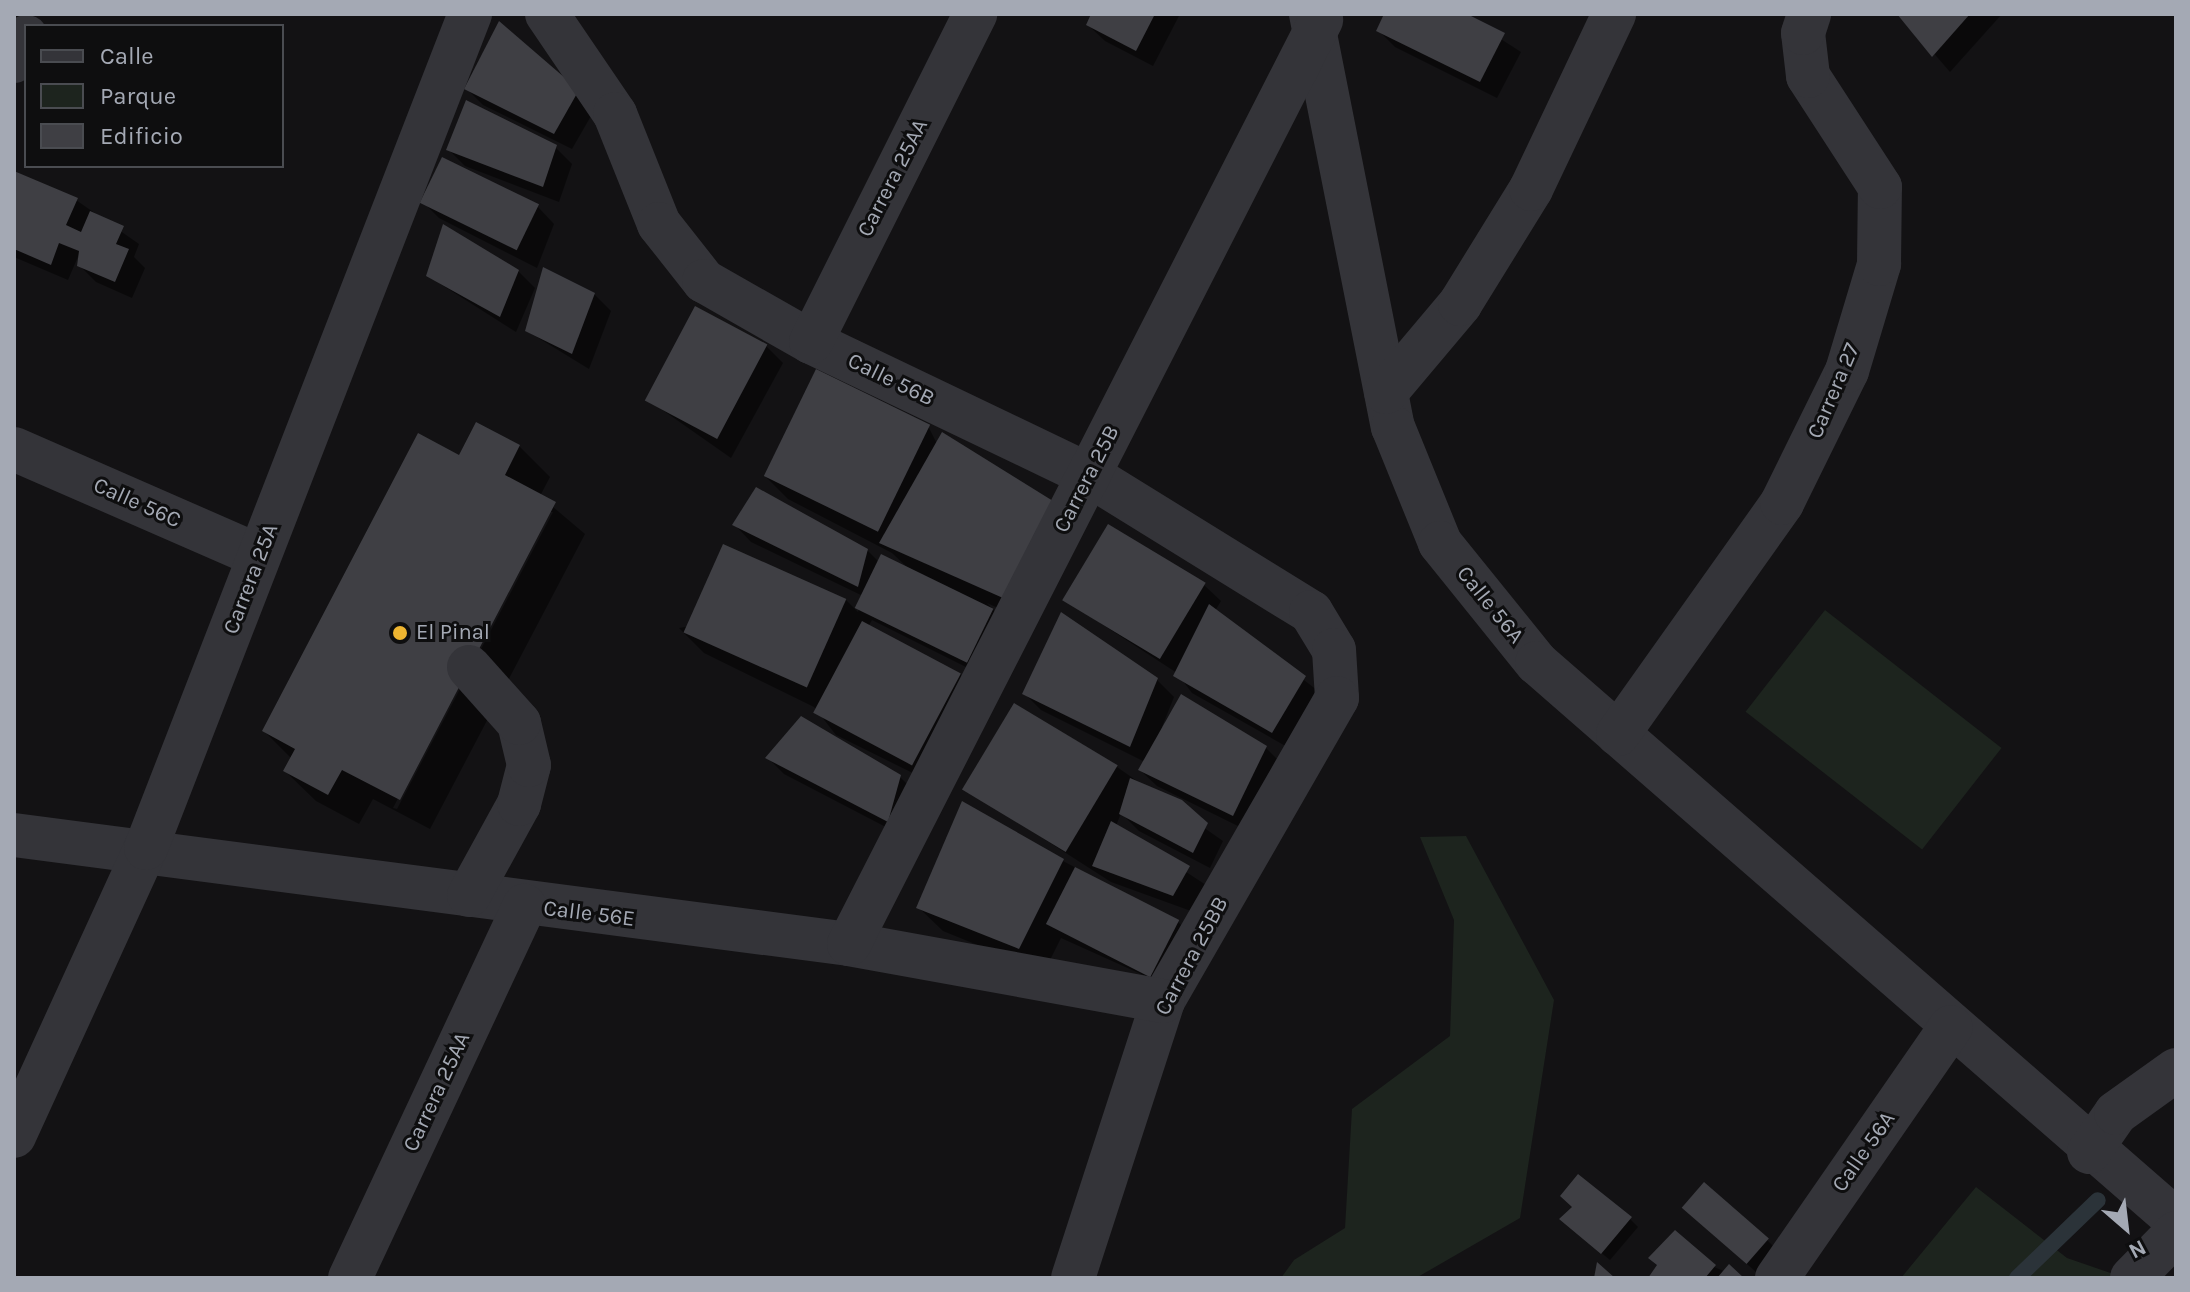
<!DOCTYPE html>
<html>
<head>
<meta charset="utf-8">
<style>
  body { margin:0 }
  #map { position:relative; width:2190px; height:1292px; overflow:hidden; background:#131214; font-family:Karla,sans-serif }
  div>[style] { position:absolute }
  .green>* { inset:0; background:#1d241e; transform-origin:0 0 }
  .shadow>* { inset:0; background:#0007 }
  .stream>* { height:16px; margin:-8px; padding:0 8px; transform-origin:8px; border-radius:8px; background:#2b3339 }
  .building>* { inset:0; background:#3f3f44; transform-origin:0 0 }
  .minor>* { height:44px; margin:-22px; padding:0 22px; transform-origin:22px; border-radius:22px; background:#343439 }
  .dots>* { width:22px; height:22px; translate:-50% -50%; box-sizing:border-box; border:4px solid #0e0e0f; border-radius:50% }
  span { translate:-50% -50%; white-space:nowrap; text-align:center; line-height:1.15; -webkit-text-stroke:6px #0e0e0f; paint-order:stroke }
  .street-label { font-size:22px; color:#a4a9b4 }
  .poi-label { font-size:22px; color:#a4a9b4 }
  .left { translate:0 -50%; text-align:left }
  .frame { position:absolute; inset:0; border:16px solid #a4a9b4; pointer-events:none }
  .legend { position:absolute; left:24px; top:24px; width:260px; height:144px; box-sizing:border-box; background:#0e0e0f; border:2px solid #4a4c51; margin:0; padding:10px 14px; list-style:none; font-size:24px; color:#a4a9b4 }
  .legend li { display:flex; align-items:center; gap:16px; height:40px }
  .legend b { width:40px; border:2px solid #4a4c51 }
  .north { position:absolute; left:2086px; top:1188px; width:80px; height:80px; -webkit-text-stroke:6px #0e0e0f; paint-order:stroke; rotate:152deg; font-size:22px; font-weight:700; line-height:32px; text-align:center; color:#a4a9b4 }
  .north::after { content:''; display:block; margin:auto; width:28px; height:36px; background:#a4a9b4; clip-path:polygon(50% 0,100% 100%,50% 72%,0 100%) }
</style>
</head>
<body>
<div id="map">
  <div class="green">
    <div style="left:1825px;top:610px;width:224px;height:129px;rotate:38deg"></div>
    <div style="clip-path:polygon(1466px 836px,1554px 1000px,1520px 1218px,1416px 1278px,1281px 1278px,1294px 1260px,1345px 1228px,1352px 1109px,1450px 1036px,1454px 920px,1420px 837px)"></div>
    <div style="clip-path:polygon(1976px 1187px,2067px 1258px,2125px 1278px,1901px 1278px)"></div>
  </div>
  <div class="shadow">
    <div style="clip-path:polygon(1093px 14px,1180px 14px,1153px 66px,1105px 41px,1088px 25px)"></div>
    <div style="clip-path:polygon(1387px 14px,1462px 14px,1521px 52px,1497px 98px,1395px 47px,1378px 30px)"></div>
    <div style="clip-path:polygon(1900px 14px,2002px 14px,1950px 72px)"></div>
    <div style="clip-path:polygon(500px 24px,595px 109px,572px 149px,483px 105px,467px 89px)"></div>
    <div style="clip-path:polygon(555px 147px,572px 164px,559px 202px,465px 166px,448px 149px)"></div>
    <div style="clip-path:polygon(14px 173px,76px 200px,139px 244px,134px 257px,145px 268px,132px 298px,96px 282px,79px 265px,80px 252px,68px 280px,14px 257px)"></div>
    <div style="clip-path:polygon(422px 201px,538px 207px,554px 224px,537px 268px,439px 218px)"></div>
    <div style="clip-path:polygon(518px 271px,535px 288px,516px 332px,428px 276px)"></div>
    <div style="clip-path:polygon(594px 294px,611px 311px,589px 369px,527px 331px)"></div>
    <div style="clip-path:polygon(766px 346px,783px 363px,731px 458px,654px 404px)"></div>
    <div style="clip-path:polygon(928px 426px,1027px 621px,987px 603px,1009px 626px,984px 676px,872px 620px,868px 627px,960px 674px,984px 699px,947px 790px,836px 735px,814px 707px,704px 653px,679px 628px,846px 600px,858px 612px,865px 597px,751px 542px,735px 525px,867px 550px,880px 563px,908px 568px,892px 553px,788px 499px,764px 475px)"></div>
    <div style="clip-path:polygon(evenodd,519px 446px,550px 477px,540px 496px,585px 534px,430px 829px,373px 799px,359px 824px,316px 801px,285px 771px,292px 759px,264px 731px,460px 457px,519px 446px,548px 512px,553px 512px,397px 809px,393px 808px,548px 512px)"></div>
    <div style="clip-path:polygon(1108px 527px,1204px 585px,1221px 601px,1215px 611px,1322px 694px,1289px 748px,1192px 693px,1177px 673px,1068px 602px)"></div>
    <div style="clip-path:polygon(1157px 680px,1174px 697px,1162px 727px,1265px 747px,1282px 764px,1250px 832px,1157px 786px,1140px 770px,1145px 762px,1041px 710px,1025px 694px)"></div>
    <div style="clip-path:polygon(768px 758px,900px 777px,917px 794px,905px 837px,784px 774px)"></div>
    <div style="clip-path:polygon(1117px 767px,1223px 841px,1210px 868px,1139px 831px,1121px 813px,1116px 826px,1206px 885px,1191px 911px,1111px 882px,969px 791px)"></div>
    <div style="clip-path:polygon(1063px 861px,1178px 922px,1195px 938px,1172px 988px,1061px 938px,1044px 972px,943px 931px,918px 907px)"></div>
    <div style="clip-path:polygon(1574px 1207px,1630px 1219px,1638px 1227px,1610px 1260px,1570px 1227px)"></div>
    <div style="clip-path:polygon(1695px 1218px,1767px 1240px,1775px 1248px,1756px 1272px)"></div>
    <div style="clip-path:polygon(1714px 1267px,1741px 1278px,1651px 1278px)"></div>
  </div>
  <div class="stream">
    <div style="left:2017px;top:1278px;width:112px;rotate:-43.9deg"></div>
  </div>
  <div class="building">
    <div style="clip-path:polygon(1091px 14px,1155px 14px,1136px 51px,1086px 25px)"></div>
    <div style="clip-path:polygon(1384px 14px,1467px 14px,1505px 33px,1480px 82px,1376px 31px)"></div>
    <div style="clip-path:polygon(1897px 14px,1970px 14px,1932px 57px)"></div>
    <div style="clip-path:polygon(499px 21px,579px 90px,554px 134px,464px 89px)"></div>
    <div style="clip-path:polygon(466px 100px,557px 145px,543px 187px,446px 150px)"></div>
    <div style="left:442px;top:157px;width:108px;height:51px;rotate:26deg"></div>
    <div style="clip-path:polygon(14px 171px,78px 198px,66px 225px,81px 232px,90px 211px,124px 226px,116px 244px,129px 249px,115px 282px,77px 266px,79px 251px,59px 243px,51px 265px,14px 249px)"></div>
    <div style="clip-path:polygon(443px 224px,519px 270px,500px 317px,426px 276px)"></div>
    <div style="clip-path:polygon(543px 267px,595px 293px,572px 354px,525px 331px)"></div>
    <div style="left:695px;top:306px;width:82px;height:107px;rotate:28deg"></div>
    <div style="left:816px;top:369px;width:127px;height:119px;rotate:26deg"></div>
    <div style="clip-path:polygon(476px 422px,520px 445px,505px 475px,556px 502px,400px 800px,342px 770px,328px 795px,283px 771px,295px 749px,262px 731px,418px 433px,459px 455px)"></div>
    <div style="clip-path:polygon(942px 432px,1053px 501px,1003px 598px,879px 543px)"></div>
    <div style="clip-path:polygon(756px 487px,868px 549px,858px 587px,732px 525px)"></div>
    <div style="left:1108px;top:524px;width:114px;height:89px;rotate:31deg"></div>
    <div style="left:723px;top:544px;width:135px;height:97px;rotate:24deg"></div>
    <div style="left:881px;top:554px;width:125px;height:60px;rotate:26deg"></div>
    <div style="clip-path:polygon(1209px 604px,1306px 676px,1272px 733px,1173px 676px)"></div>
    <div style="clip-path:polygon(1061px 612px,1158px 678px,1130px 747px,1022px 694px)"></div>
    <div style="left:862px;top:621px;width:112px;height:104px;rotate:28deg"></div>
    <div style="clip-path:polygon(1181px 694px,1267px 746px,1233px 816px,1138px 770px)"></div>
    <div style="left:1014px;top:703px;width:121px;height:101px;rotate:31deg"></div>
    <div style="clip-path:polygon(801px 716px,901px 775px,888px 822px,765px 758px)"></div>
    <div style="clip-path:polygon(1130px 778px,1182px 800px,1208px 823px,1193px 853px,1119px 814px)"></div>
    <div style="clip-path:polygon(962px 801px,1064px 859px,1019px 949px,916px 908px)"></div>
    <div style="clip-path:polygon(1111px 821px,1190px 866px,1173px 896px,1092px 866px)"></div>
    <div style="left:1075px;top:867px;width:117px;height:64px;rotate:27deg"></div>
    <div style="clip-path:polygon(1578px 1174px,1632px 1217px,1601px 1254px,1559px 1219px,1572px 1207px,1560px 1196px)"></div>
    <div style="left:1704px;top:1182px;width:86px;height:34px;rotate:41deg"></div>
    <div style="clip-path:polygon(1675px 1230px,1716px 1265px,1705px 1278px,1648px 1278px,1657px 1265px,1648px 1258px)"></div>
    <div style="clip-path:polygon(1597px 1262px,1615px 1278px,1594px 1278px)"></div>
    <div style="clip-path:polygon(1729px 1264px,1744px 1278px,1717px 1278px)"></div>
  </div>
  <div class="minor">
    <div style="left:547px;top:14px;width:121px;rotate:55.8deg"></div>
    <div style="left:615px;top:114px;width:118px;rotate:68.2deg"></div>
    <div style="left:659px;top:224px;width:73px;rotate:51.7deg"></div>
    <div style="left:704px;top:281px;width:123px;rotate:29.7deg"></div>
    <div style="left:811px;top:342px;width:308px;rotate:25.6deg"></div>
    <div style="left:1089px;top:475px;width:261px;rotate:31.7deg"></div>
    <div style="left:1311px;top:612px;width:44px;rotate:58.8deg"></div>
    <div style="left:1334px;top:650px;width:48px;rotate:86.4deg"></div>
    <div style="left:1337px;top:698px;width:349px;rotate:119.9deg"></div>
    <div style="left:1163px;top:1001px;width:291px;rotate:108deg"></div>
    <div style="left:1311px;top:14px;width:421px;rotate:78.8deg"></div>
    <div style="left:1393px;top:427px;width:125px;rotate:67.9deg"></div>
    <div style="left:1440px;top:543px;width:154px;rotate:51.1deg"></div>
    <div style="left:1537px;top:663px;width:848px;rotate:41.08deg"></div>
    <div style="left:14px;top:61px;width:27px;rotate:-63deg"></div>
    <div style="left:811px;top:342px;width:367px;rotate:-63.4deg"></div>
    <div style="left:1386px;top:392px;width:115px;rotate:-49.9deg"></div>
    <div style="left:1460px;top:304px;width:135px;rotate:-58.3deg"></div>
    <div style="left:1531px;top:189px;width:194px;rotate:-64.6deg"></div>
    <div style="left:14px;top:449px;width:267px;rotate:23.6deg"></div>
    <div style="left:1618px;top:734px;width:283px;rotate:-54.6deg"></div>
    <div style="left:1782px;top:503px;width:147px;rotate:-63.8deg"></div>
    <div style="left:1847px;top:371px;width:112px;rotate:-73.3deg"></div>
    <div style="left:1879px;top:264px;width:77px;rotate:-89.3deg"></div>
    <div style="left:1880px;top:187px;width:132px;rotate:-123deg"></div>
    <div style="left:1808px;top:76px;width:43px;rotate:-96.6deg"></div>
    <div style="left:1803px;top:33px;width:20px;rotate:-72deg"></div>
    <div style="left:14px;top:835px;width:842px;rotate:7.44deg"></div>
    <div style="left:849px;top:944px;width:319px;rotate:10.3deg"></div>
    <div style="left:469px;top:895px;width:104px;rotate:-61.2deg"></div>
    <div style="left:519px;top:804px;width:40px;rotate:-75.6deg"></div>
    <div style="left:529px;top:765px;width:43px;rotate:-103.4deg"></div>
    <div style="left:519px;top:723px;width:75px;rotate:-131.8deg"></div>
    <div style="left:849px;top:944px;width:1038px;rotate:-62.94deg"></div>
    <div style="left:14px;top:1136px;width:317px;rotate:-65.4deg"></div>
    <div style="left:146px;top:848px;width:895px;rotate:-68.77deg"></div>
    <div style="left:2089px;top:1152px;width:47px;rotate:-55.3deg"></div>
    <div style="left:2116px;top:1113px;width:74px;rotate:-35.6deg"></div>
    <div style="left:350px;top:1278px;width:411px;rotate:-64.9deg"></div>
    <div style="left:1777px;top:1278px;width:305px;rotate:-55.3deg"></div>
    <div style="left:2132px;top:1278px;width:63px;rotate:-45.6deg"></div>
  </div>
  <div class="dots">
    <div style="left:400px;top:633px;background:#eeb531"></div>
  </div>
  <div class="street-label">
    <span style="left:893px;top:178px;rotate:-63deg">Carrera 25AA</span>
    <span style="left:891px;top:380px;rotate:26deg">Calle 56B</span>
    <span style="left:1834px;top:391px;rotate:-67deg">Carrera 27</span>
    <span style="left:1087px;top:479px;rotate:-63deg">Carrera 25B</span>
    <span style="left:137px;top:503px;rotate:24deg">Calle 56C</span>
    <span style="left:251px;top:579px;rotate:-69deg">Carrera 25A</span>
    <span style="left:1490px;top:605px;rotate:51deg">Calle 56A</span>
    <span style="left:589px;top:914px;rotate:7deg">Calle 56E</span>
    <span style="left:1192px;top:956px;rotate:-62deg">Carrera 25BB</span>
    <span style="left:437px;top:1092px;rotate:-65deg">Carrera 25AA</span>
    <span style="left:1864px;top:1152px;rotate:-55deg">Calle 56A</span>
  </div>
  <div class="poi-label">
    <span class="left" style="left:416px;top:633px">El Pinal</span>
  </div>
  <div class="frame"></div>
  <ul class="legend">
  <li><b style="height:10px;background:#343439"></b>Calle</li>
  <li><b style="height:22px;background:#1d241e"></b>Parque</li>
  <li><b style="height:22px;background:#3f3f44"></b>Edificio</li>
  </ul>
  <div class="north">N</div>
</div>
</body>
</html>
